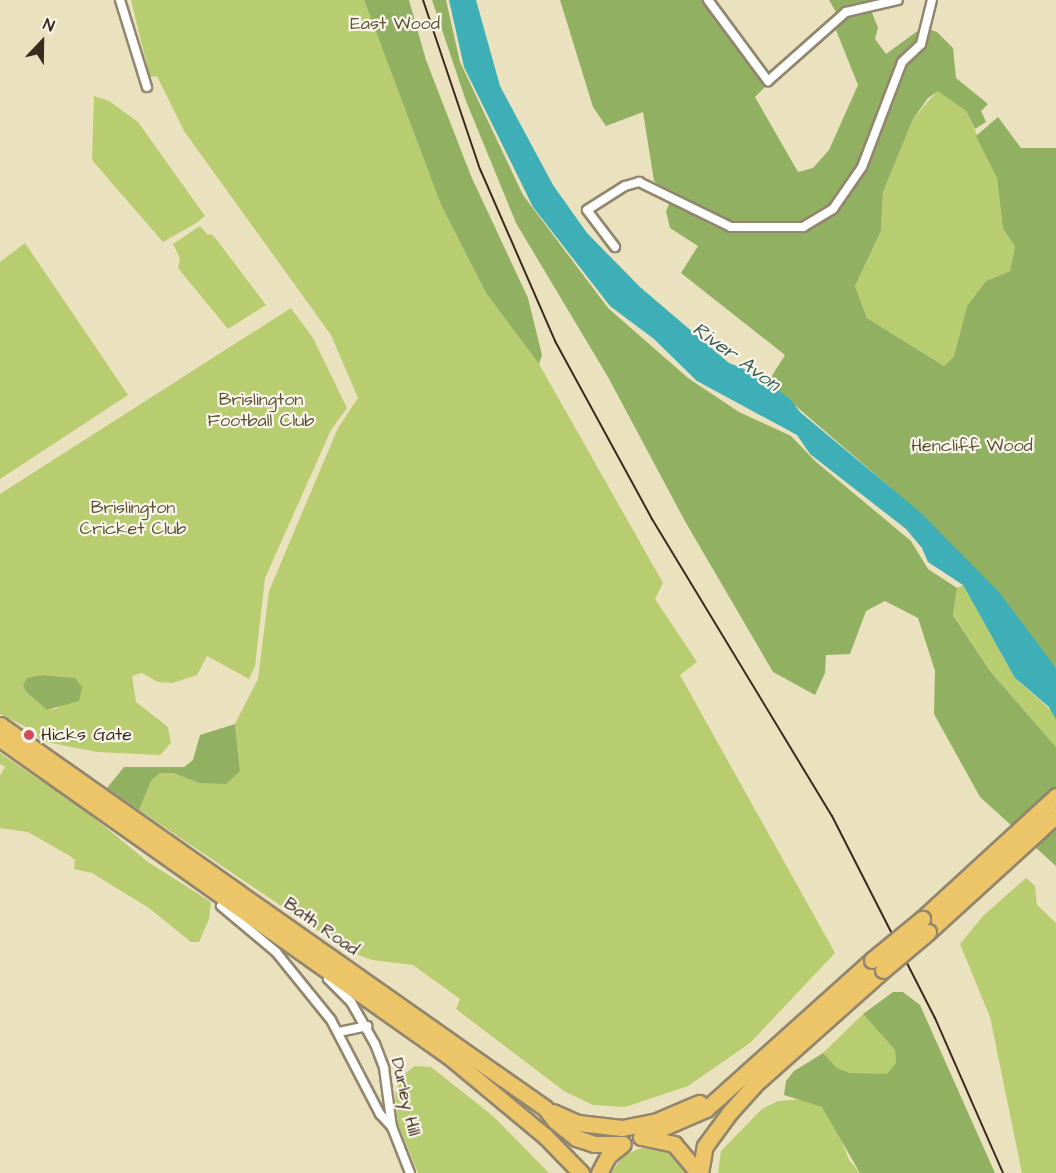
<!DOCTYPE html>
<html>
<head>
<meta charset="utf-8">
<style>
  body { margin:0 }
  #map { position:relative; width:1056px; height:1173px; overflow:hidden; background:#eae1be; font-family:"Architects Daughter",sans-serif }
  div>[style] { position:absolute }
  .green>* { inset:0; background:#b8cc70 }
  .forest>* { inset:0; background:#92b062 }
  .water>* { inset:0; background:#3eafb7 }
  .roads { filter:drop-shadow(2px 0 #92866e) drop-shadow(-2px 0 #92866e) drop-shadow(0 2px #92866e) drop-shadow(0 -2px #92866e) }
  .street>* { height:8px; margin:-4px; padding:0 4px; transform-origin:4px; border-radius:4px; background:#fff }
  .highway>* { height:15px; margin:-7.5px; padding:0 7.5px; transform-origin:7.5px; border-radius:7.5px; background:#edc569 }
  .rail>* { height:2px; margin:-1px; padding:0 1px; transform-origin:1px; border-radius:1px; background:#3b2a1e }
  .bridges { filter:drop-shadow(2px 0 #92866e) drop-shadow(-2px 0 #92866e) drop-shadow(0 2px #92866e) drop-shadow(0 -2px #92866e) }
  .highway-bridge>* { height:15px; margin:-7.5px; padding:0 7.5px; transform-origin:7.5px; border-radius:7.5px; background:#edc569 }
  .dots>* { width:16px; height:16px; translate:-50% -50%; box-sizing:border-box; border:3px solid #fbf7ec; border-radius:50% }
  span { translate:-50% -50%; white-space:nowrap; text-align:center; line-height:1.15; -webkit-text-stroke:4.5px #fbf7ec; paint-order:stroke }
  .park-label { font-size:18px; color:#5a5232 }
  .poi-label { font-size:18px; color:#3b2a1e }
  .left { translate:0 -50%; text-align:left }
  .street-label { font-size:18px; color:#3b2a1e }
  .water-label { font-size:20px; color:#3c5f5b; font-style:italic }
  .north { position:absolute; left:12px; top:12px; width:60px; height:60px; -webkit-text-stroke:4px #fbf7ec; paint-order:stroke; rotate:22deg; font-size:16px; font-weight:700; line-height:24px; text-align:center; color:#3b2a1e }
  .north::after { content:''; display:block; margin:auto; width:21px; height:27px; background:#3b2a1e; clip-path:polygon(50% 0,100% 100%,50% 72%,0 100%) }
</style>
</head>
<body>
<div id="map">
  <div class="green">
    <div style="clip-path:polygon(131px 0,364px 0,441px 205px,486px 293px,539px 364px,663px 583px,655px 599px,697px 662px,680px 675px,835px 953px,750px 1043px,688px 1086px,625px 1107px,593px 1105px,564px 1091px,456px 1009px,460px 999px,413px 965px,372px 960px,348px 951px,139px 810px,151px 781px,160px 773px,173px 773px,199px 783px,240px 771px,235px 724px,258px 679px,269px 591px,338px 428px,358px 398px,331px 335px,184px 131px,157px 76px,150px 77px)"></div>
    <div style="clip-path:polygon(938px 90px,966px 111px,997px 178px,1003px 229px,1015px 246px,1010px 271px,986px 281px,967px 306px,954px 356px,944px 366px,867px 318px,855px 286px,881px 231px,883px 192px,913px 119px)"></div>
    <div style="clip-path:polygon(94px 96px,109px 101px,138px 122px,205px 216px,196px 223px,163px 242px,92px 160px)"></div>
    <div style="clip-path:polygon(200px 226px,207px 234px,213px 235px,266px 305px,228px 329px,178px 268px,180px 258px,173px 244px)"></div>
    <div style="clip-path:polygon(25px 243px,128px 395px,0 479px,0 262px)"></div>
    <div style="clip-path:polygon(evenodd,291px 308px,313px 338px,347px 408px,331px 430px,265px 578px,255px 666px,249px 679px,207px 656px,197px 675px,172px 683px,158px 682px,142px 673px,132px 676px,136px 702px,168px 727px,171px 743px,160px 755px,97px 752px,42px 741px,26px 727px,0 714px,0 494px,291px 308px,43px 675px,75px 678px,64px 704px,56px 709px,47px 710px,25px 691px,23px 685px,27px 679px,43px 675px)"></div>
    <div style="clip-path:polygon(963px 585px,1015px 678px,1052px 711px,1056px 720px,1056px 747px,990px 671px,953px 614px,957px 588px)"></div>
    <div style="clip-path:polygon(0 753px,87px 812px,148px 862px,211px 902px,209px 919px,199px 942px,191px 942px,149px 908px,92px 873px,74px 869px,75px 860px,70px 856px,28px 832px,0 828px,0 776px,5px 767px,0 764px)"></div>
    <div style="clip-path:polygon(1026px 878px,1035px 886px,1037px 905px,1056px 923px,1056px 1173px,1022px 1173px,990px 1017px,960px 944px,983px 916px)"></div>
    <div style="clip-path:polygon(863px 1014px,895px 1050px,896px 1063px,887px 1075px,850px 1073px,837px 1068px,823px 1053px)"></div>
    <div style="clip-path:polygon(415px 1066px,431px 1067px,493px 1116px,549px 1173px,418px 1173px,398px 1124px,395px 1095px,402px 1076px)"></div>
    <div style="clip-path:polygon(806px 1099px,822px 1107px,835px 1124px,849px 1160px,860px 1173px,718px 1173px,721px 1151px,762px 1109px,778px 1101px)"></div>
    <div style="clip-path:polygon(641px 1148px,666px 1151px,686px 1173px,611px 1173px,624px 1155px)"></div>
  </div>
  <div class="forest">
    <div style="clip-path:polygon(364px 0,409px 0,426px 60px,471px 176px,528px 298px,542px 355px,539px 364px,486px 293px,441px 205px)"></div>
    <div style="clip-path:polygon(432px 0,446px 0,460px 62px,523px 195px,608px 308px,688px 378px,739px 412px,791px 436px,815px 461px,911px 541px,928px 569px,957px 588px,953px 615px,990px 671px,1056px 747px,1056px 866px,980px 797px,934px 714px,935px 671px,918px 618px,885px 601px,866px 611px,850px 654px,826px 655px,825px 673px,815px 695px,773px 672px,686px 523px,608px 377px,516px 223px,466px 101px)"></div>
    <div style="clip-path:polygon(560px 0,707px 0,767px 85px,755px 97px,798px 172px,813px 168px,829px 150px,858px 85px,832px 20px,836px 12px,829px 0,885px 0,869px 5px,878px 28px,875px 39px,886px 54px,923px 27px,937px 32px,953px 48px,956px 78px,988px 104px,981px 111px,986px 122px,975px 129px,966px 111px,938px 91px,928px 98px,913px 119px,883px 192px,881px 231px,855px 286px,867px 318px,944px 366px,954px 356px,967px 306px,986px 281px,1010px 271px,1015px 246px,1003px 229px,997px 178px,976px 136px,998px 117px,1021px 148px,1056px 148px,1056px 668px,920px 513px,768px 382px,785px 355px,681px 273px,698px 246px,670px 228px,666px 211px,673px 195px,654px 181px,643px 112px,606px 126px,593px 107px)"></div>
    <div style="clip-path:polygon(43px 675px,75px 678px,82px 687px,79px 701px,47px 710px,25px 691px,23px 685px,27px 678px)"></div>
    <div style="clip-path:polygon(235px 724px,240px 771px,226px 784px,199px 783px,173px 773px,160px 773px,151px 781px,139px 810px,107px 788px,124px 767px,184px 767px,193px 760px,200px 735px)"></div>
    <div style="clip-path:polygon(893px 992px,903px 992px,920px 1005px,995px 1173px,860px 1173px,822px 1107px,784px 1095px,786px 1081px,794px 1071px,823px 1053px,837px 1068px,850px 1073px,887px 1074px,896px 1063px,895px 1050px,863px 1014px)"></div>
  </div>
  <div class="water">
    <div style="clip-path:polygon(449px 0,476px 0,500px 86px,553px 185px,587px 233px,640px 287px,729px 363px,757px 374px,790px 399px,800px 412px,920px 512px,999px 592px,1056px 668px,1056px 720px,1049px 707px,1015px 678px,963px 585px,928px 562px,922px 548px,906px 529px,810px 454px,797px 435px,697px 381px,654px 339px,610px 306px,533px 207px,464px 67px)"></div>
  </div>
  <div class="roads">
    <div class="street">
      <div style="left:120px;top:0;width:91px;rotate:72.8deg"></div>
      <div style="left:708px;top:0;width:101px;rotate:53.5deg"></div>
      <div style="left:768px;top:81px;width:104px;rotate:-41.5deg"></div>
      <div style="left:846px;top:12px;width:53px;rotate:-13deg"></div>
      <div style="left:615px;top:247px;width:46px;rotate:-127.1deg"></div>
      <div style="left:587px;top:210px;width:45px;rotate:-32.3deg"></div>
      <div style="left:625px;top:186px;width:15px;rotate:-16deg"></div>
      <div style="left:639px;top:182px;width:102px;rotate:26.1deg"></div>
      <div style="left:731px;top:227px;width:72px"></div>
      <div style="left:803px;top:227px;width:35px;rotate:-31deg"></div>
      <div style="left:833px;top:209px;width:51px;rotate:-55.4deg"></div>
      <div style="left:862px;top:167px;width:112px;rotate:-69.1deg"></div>
      <div style="left:902px;top:62px;width:26px;rotate:-43deg"></div>
      <div style="left:921px;top:44px;width:45px;rotate:-76deg"></div>
      <div style="left:221px;top:906px;width:72px;rotate:39.9deg"></div>
      <div style="left:276px;top:952px;width:87px;rotate:51deg"></div>
      <div style="left:331px;top:1020px;width:106px;rotate:62.5deg"></div>
      <div style="left:380px;top:1114px;width:18px;rotate:47deg"></div>
      <div style="left:328px;top:979px;width:33px;rotate:45deg"></div>
      <div style="left:351px;top:1002px;width:48px;rotate:60.3deg"></div>
      <div style="left:375px;top:1044px;width:26px;rotate:69deg"></div>
      <div style="left:384px;top:1068px;width:60px;rotate:82.3deg"></div>
      <div style="left:392px;top:1127px;width:49px;rotate:68.6deg"></div>
      <div style="left:339px;top:1032px;width:29px;rotate:-12deg"></div>
    </div>
    <div class="highway">
      <div style="left:0;top:725px;width:666px;rotate:35.1deg"></div>
      <div style="left:545px;top:1108px;width:16px;rotate:52deg"></div>
      <div style="left:555px;top:1121px;width:27px;rotate:39deg"></div>
      <div style="left:576px;top:1138px;width:19px;rotate:18deg"></div>
      <div style="left:594px;top:1144px;width:28px"></div>
      <div style="left:0;top:739px;width:552px;rotate:35.27deg"></div>
      <div style="left:451px;top:1058px;width:122px;rotate:39.7deg"></div>
      <div style="left:545px;top:1136px;width:52px;rotate:45.8deg"></div>
      <div style="left:922px;top:919px;width:182px;rotate:-42.5deg"></div>
      <div style="left:928px;top:932px;width:173px;rotate:-42.4deg"></div>
      <div style="left:553px;top:1112px;width:27px;rotate:24deg"></div>
      <div style="left:578px;top:1123px;width:44px;rotate:6.5deg"></div>
      <div style="left:622px;top:1128px;width:36px;rotate:-11deg"></div>
      <div style="left:657px;top:1121px;width:46px;rotate:-23.2deg"></div>
      <div style="left:641px;top:1137px;width:71px;rotate:-23.3deg"></div>
      <div style="left:706px;top:1109px;width:223px;rotate:-41.9deg"></div>
      <div style="left:646px;top:1138px;width:29px;rotate:12deg"></div>
      <div style="left:674px;top:1144px;width:38px;rotate:50deg"></div>
      <div style="left:599px;top:1173px;width:19px;rotate:-62deg"></div>
      <div style="left:608px;top:1156px;width:19px;rotate:-39deg"></div>
      <div style="left:700px;top:1173px;width:27px;rotate:-80deg"></div>
      <div style="left:705px;top:1146px;width:42px;rotate:-53.7deg"></div>
      <div style="left:730px;top:1112px;width:36px;rotate:-48deg"></div>
      <div style="left:754px;top:1085px;width:173px;rotate:-41.7deg"></div>
    </div>
  </div>
  <div class="rail">
    <div style="left:423px;top:0;width:178px;rotate:71.4deg"></div>
    <div style="left:480px;top:169px;width:188px;rotate:66.4deg"></div>
    <div style="left:555px;top:341px;width:203px;rotate:61.4deg"></div>
    <div style="left:652px;top:519px;width:347px;rotate:58.8deg"></div>
    <div style="left:832px;top:816px;width:227px;rotate:63deg"></div>
    <div style="left:935px;top:1018px;width:169px;rotate:66.3deg"></div>
  </div>
  <div class="bridges">
    <div class="highway-bridge">
      <div style="left:872px;top:960px;width:65px;rotate:-39.4deg"></div>
      <div style="left:883px;top:970px;width:59px;rotate:-40.2deg"></div>
    </div>
  </div>
  <div class="dots">
    <div style="left:29px;top:735px;background:#d1495b"></div>
  </div>
  <div class="park-label">
    <span style="left:395px;top:24px">East Wood</span>
    <span style="left:261px;top:411px">Brislington<br>Football Club</span>
    <span style="left:972px;top:446px">Hencliff Wood</span>
    <span style="left:133px;top:519px">Brislington<br>Cricket Club</span>
  </div>
  <div class="poi-label">
    <span class="left" style="left:41px;top:735px">Hicks Gate</span>
  </div>
  <div class="street-label">
    <span style="left:321px;top:927px;rotate:35deg">Bath Road</span>
    <span style="left:405px;top:1097px;rotate:77deg">Durley Hill</span>
  </div>
  <div class="water-label">
    <span style="left:736px;top:357px;rotate:36deg">River Avon</span>
  </div>
  <div class="north">N</div>
</div>
</body>
</html>
